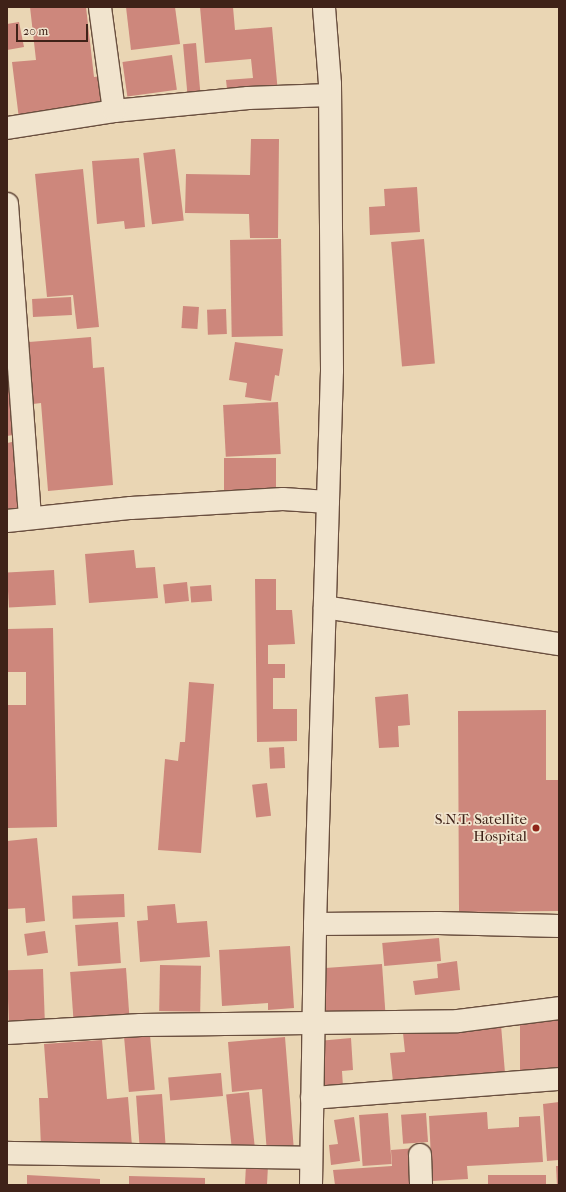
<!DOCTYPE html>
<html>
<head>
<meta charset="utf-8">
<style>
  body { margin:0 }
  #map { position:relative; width:566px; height:1192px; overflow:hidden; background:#ead6b4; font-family:"IM FELL French Canon",serif }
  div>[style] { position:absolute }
  .building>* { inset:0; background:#cd877c; transform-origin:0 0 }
  .roads { filter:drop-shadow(1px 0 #6a4f3f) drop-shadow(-1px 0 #6a4f3f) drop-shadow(0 1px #6a4f3f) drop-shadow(0 -1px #6a4f3f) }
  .minor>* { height:22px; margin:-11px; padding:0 11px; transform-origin:11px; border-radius:11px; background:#f1e4ce }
  .dots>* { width:11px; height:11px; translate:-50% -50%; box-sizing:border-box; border:2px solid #f1e4ce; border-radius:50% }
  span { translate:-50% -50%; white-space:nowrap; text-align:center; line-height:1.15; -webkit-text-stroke:3.5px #f1e4ce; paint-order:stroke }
  .poi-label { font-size:15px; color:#3f2218 }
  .right { translate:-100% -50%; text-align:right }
  .frame { position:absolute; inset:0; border:8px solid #3f2218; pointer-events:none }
  .scale { position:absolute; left:16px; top:24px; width:72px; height:18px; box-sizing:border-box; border:2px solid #3f2218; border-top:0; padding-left:5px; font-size:12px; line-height:14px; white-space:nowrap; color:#3f2218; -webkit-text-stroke:3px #f1e4ce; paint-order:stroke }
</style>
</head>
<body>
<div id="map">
  <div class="building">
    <div style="clip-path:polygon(30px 7px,86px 7px,94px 77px,102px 76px,105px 109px,19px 119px,12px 62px,36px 60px)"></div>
    <div style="clip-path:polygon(126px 7px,175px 7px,180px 44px,131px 50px)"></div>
    <div style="clip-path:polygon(200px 7px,233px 7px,235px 30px,272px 27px,278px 93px,228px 98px,226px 80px,253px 78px,251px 59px,205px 63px)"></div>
    <div style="clip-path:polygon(19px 22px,24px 47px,7px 50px,7px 24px)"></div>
    <div style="left:196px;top:43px;width:53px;height:13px;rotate:85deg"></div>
    <div style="left:172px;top:55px;width:35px;height:50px;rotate:82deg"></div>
    <div style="clip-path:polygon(251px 139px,279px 139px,278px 238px,250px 238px,249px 214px,185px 213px,186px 174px,250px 175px)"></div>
    <div style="left:175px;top:149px;width:72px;height:32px;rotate:83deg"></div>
    <div style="clip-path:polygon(139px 158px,145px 227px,125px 229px,124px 221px,97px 224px,92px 161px)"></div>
    <div style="clip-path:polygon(83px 169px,99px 327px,77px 329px,73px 295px,47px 297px,35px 174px)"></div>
    <div style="clip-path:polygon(417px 187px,420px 232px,370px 235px,369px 207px,385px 206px,384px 189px)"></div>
    <div style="left:281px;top:239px;width:97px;height:51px;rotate:89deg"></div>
    <div style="left:424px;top:239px;width:125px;height:33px;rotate:85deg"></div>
    <div style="left:71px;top:297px;width:18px;height:39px;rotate:87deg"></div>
    <div style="left:183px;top:306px;width:16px;height:22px;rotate:4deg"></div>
    <div style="left:226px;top:309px;width:25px;height:19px;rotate:88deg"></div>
    <div style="clip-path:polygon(91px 337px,93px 368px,104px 367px,113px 485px,48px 491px,41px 403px,33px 404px,29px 342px)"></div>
    <div style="clip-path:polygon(7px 338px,19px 434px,7px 436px)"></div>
    <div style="clip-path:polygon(235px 342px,283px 349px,279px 376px,275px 375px,271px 401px,245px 397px,247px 383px,229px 380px)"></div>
    <div style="left:278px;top:402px;width:52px;height:55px;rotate:87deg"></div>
    <div style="clip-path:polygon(12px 442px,21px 507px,7px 509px,7px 443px)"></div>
    <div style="left:276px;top:458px;width:32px;height:52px;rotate:90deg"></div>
    <div style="clip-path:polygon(134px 550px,136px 568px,155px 567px,158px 598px,89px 603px,85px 554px)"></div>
    <div style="left:54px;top:570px;width:35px;height:47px;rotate:87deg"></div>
    <div style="clip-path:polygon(255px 579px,276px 579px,276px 610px,292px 610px,295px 644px,268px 645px,268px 664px,285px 664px,285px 678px,273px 678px,273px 709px,297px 709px,297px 741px,257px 742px)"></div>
    <div style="left:187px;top:582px;width:19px;height:24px;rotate:84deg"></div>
    <div style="left:211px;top:585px;width:16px;height:21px;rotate:86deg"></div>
    <div style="clip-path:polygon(53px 628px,57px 827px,7px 828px,7px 705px,26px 705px,26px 672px,7px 672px,7px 629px)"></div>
    <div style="clip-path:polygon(189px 682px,214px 684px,201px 853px,158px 850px,165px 759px,178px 761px,180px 742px,185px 742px)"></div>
    <div style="clip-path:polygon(408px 694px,410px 725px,398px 726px,399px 747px,379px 748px,375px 697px)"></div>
    <div style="clip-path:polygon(546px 710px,546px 780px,559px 780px,559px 911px,459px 912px,458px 711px)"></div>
    <div style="left:284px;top:747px;width:21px;height:15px;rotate:87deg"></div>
    <div style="left:267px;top:783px;width:33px;height:15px;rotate:83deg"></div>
    <div style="clip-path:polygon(37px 838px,45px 921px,26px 923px,25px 908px,7px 909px,7px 841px)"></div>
    <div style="left:124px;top:894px;width:23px;height:52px;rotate:88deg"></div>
    <div style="clip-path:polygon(175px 904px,177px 923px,207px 921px,210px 957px,140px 962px,137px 921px,148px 920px,147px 906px)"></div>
    <div style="left:118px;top:922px;width:41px;height:43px;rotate:86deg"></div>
    <div style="left:45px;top:931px;width:22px;height:21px;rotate:82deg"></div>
    <div style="left:439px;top:938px;width:23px;height:57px;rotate:85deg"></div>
    <div style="clip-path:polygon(290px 946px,294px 1008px,268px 1010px,268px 1003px,222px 1006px,219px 950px)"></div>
    <div style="clip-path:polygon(457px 961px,460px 990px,415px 995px,413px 981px,438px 978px,437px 964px)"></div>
    <div style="left:382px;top:964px;width:53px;height:64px;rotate:86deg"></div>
    <div style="left:160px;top:965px;width:41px;height:46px;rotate:1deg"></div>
    <div style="left:126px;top:968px;width:52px;height:56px;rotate:86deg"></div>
    <div style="left:43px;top:969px;width:56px;height:36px;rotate:88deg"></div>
    <div style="left:559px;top:1020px;width:51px;height:39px;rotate:90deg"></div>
    <div style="clip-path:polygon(501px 1025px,505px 1073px,393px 1082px,390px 1053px,405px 1052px,403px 1033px)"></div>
    <div style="left:150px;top:1035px;width:55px;height:26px;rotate:85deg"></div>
    <div style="clip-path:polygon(285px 1037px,294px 1151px,267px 1153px,262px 1089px,232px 1092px,228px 1042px)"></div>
    <div style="clip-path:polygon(351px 1038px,353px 1070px,342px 1071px,343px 1087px,322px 1089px,318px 1041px)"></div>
    <div style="clip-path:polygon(102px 1040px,107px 1099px,128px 1097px,132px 1146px,41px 1148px,39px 1098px,48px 1098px,44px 1044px)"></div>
    <div style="left:221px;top:1073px;width:23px;height:53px;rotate:85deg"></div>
    <div style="left:249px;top:1092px;width:60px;height:23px;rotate:84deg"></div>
    <div style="left:162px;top:1094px;width:53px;height:26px;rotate:86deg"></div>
    <div style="clip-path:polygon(559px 1102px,559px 1160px,547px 1161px,543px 1104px)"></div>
    <div style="clip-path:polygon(487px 1112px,488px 1129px,519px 1127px,519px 1117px,540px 1116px,543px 1162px,467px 1166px,468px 1179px,432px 1181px,429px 1116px)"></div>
    <div style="left:388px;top:1113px;width:51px;height:29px;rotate:86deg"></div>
    <div style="left:426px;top:1113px;width:29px;height:25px;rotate:86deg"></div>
    <div style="clip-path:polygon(354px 1117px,360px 1161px,331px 1165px,329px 1145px,338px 1144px,334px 1120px)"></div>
    <div style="clip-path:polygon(416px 1148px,419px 1185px,335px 1185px,333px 1170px,392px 1166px,391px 1150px)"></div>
    <div style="left:246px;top:1165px;width:22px;height:20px;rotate:3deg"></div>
    <div style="clip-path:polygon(556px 1166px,559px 1166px,559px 1185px,557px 1185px)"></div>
    <div style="clip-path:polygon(27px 1175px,100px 1179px,100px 1185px,27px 1185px)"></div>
    <div style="left:488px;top:1175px;width:58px;height:10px"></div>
    <div style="clip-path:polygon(129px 1176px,205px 1178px,205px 1185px,129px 1185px)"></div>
  </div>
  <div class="roads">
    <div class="minor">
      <div style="left:114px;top:111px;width:135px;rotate:-5.5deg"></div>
      <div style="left:248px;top:98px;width:82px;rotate:-2.1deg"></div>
      <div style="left:7px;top:128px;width:108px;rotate:-9deg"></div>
      <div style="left:114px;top:111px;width:105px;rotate:-97.7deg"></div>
      <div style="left:7px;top:204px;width:314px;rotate:85.8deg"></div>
      <div style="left:7px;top:521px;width:125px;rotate:-6deg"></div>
      <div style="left:131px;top:508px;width:152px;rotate:-3.4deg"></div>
      <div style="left:283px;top:499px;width:45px;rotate:3.8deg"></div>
      <div style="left:325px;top:607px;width:237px;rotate:9deg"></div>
      <div style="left:315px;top:924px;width:123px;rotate:-0.5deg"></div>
      <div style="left:438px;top:923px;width:121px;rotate:1.4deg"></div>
      <div style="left:7px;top:1033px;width:134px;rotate:-3.4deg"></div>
      <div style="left:141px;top:1025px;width:317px;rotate:-0.7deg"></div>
      <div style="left:458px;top:1021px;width:102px;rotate:-7.3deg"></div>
      <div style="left:312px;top:1098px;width:248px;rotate:-4.4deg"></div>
      <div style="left:7px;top:1153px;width:304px;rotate:0.9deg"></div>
      <div style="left:420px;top:1155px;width:30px;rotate:88deg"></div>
      <div style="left:311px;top:1185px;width:261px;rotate:-89.1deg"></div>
      <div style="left:315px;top:924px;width:554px;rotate:-88.24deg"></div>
      <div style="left:332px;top:370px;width:286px;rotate:-90.4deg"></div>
      <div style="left:330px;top:84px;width:77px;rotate:-94.5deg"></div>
    </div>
  </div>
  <div class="dots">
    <div style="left:536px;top:828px;background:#8f2418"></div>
  </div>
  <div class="poi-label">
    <span class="right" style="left:527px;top:828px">S.N.T. Satellite<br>Hospital</span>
  </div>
  <div class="frame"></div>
  <div class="scale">20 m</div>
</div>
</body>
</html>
